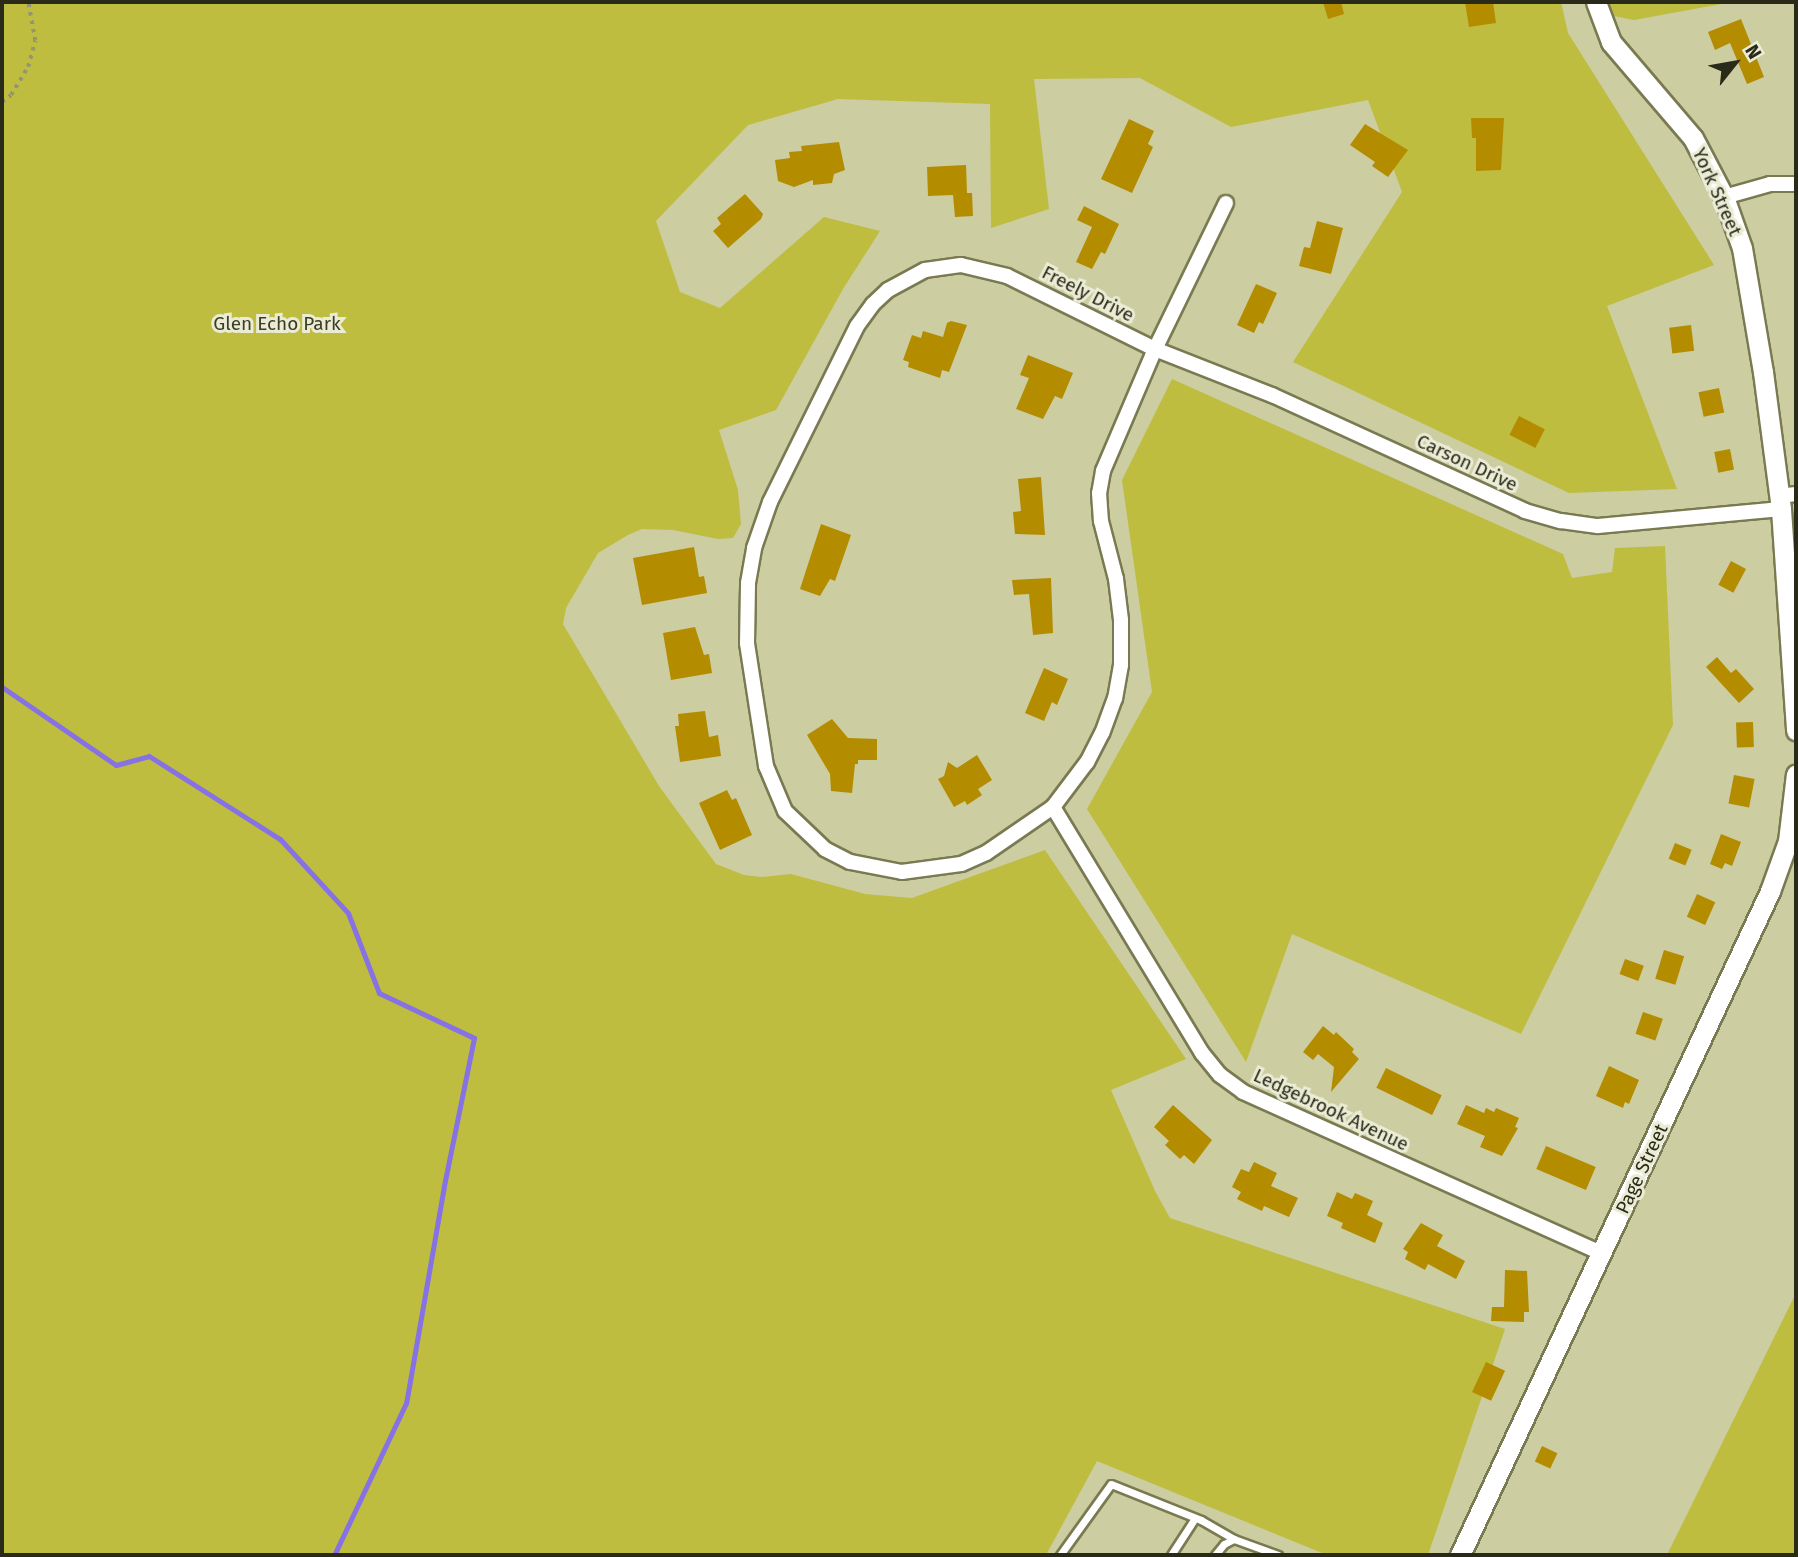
<!DOCTYPE html>
<html>
<head>
<meta charset="utf-8">
<style>
  body { margin:0 }
  #map { position:relative; width:1798px; height:1557px; overflow:hidden; background:#cccda1; font-family:"Fira Sans",sans-serif }
  div>[style] { position:absolute }
  .green>* { inset:0; background:#bebd40 }
  .stream>* { height:5px; margin:-2.5px; padding:0 2.5px; transform-origin:2.5px; border-radius:2.5px; background:#8671e5 }
  .building>* { inset:0; background:#b48c00; transform-origin:0 0 }
  .path>* { height:3.5px; margin-top:-1.75px; transform-origin:0; background:repeating-linear-gradient(90deg,#939471 0 3.5px,transparent 0 8.5px) }
  .roads { filter:drop-shadow(2px 0 #7a7a52) drop-shadow(-2px 0 #7a7a52) drop-shadow(0 2px #7a7a52) drop-shadow(0 -2px #7a7a52) }
  .service>* { height:7px; margin:-3.5px; padding:0 3.5px; transform-origin:3.5px; border-radius:3.5px; background:#fff }
  .minor>* { height:14px; margin:-7px; padding:0 7px; transform-origin:7px; border-radius:7px; background:#fff }
  .tertiary>* { height:19px; margin:-9.5px; padding:0 9.5px; transform-origin:9.5px; border-radius:9.5px; background:#fff }
  span { translate:-50% -50%; white-space:nowrap; text-align:center; line-height:1.15; -webkit-text-stroke:6px #ebecd6; paint-order:stroke }
  .street-label { font-size:19px; color:#2a2a19 }
  .park-label { font-size:19px; color:#3c3d24 }
  .frame { position:absolute; inset:0; border:4px solid #2a2a19; pointer-events:none }
  .north { position:absolute; left:1700px; top:28px; width:70px; height:70px; -webkit-text-stroke:5px #ebecd6; paint-order:stroke; rotate:59deg; font-size:19px; font-weight:700; line-height:28px; text-align:center; color:#2a2a19 }
  .north::after { content:''; display:block; margin:auto; width:24px; height:32px; background:#2a2a19; clip-path:polygon(50% 0,100% 100%,50% 72%,0 100%) }
</style>
</head>
<body>
<div id="map">
  <div class="green">
    <div style="clip-path:polygon(2px 2px,1561px 2px,1568px 33px,1714px 265px,1607px 306px,1677px 489px,1569px 493px,1293px 362px,1402px 192px,1368px 100px,1231px 127px,1140px 78px,1034px 79px,1049px 209px,991px 228px,990px 104px,838px 99px,748px 125px,656px 221px,680px 292px,720px 308px,824px 217px,880px 231px,843px 289px,776px 410px,719px 430px,738px 490px,741px 524px,733px 538px,718px 539px,673px 530px,642px 529px,628px 535px,598px 553px,566px 608px,563px 624px,659px 786px,716px 864px,744px 875px,761px 877px,791px 874px,865px 894px,912px 898px,1045px 850px,1186px 1059px,1111px 1090px,1155px 1191px,1170px 1218px,1505px 1329px,1428px 1555px,1327px 1555px,1097px 1461px,1046px 1555px,2px 1555px)"></div>
    <div style="clip-path:polygon(1596px 2px,1732px 2px,1634px 20px,1599px 13px)"></div>
    <div style="clip-path:polygon(1172px 379px,1563px 554px,1572px 578px,1612px 572px,1615px 548px,1665px 546px,1673px 725px,1521px 1034px,1292px 934px,1246px 1062px,1087px 809px,1152px 692px,1122px 480px)"></div>
    <div style="clip-path:polygon(1796px 1293px,1796px 1555px,1667px 1555px)"></div>
  </div>
  <div class="stream">
    <div style="left:2px;top:687px;width:138px;rotate:34.4deg"></div>
    <div style="left:116px;top:765px;width:34px;rotate:-15deg"></div>
    <div style="left:149px;top:756px;width:155px;rotate:32.4deg"></div>
    <div style="left:280px;top:839px;width:100px;rotate:47.4deg"></div>
    <div style="left:348px;top:913px;width:86px;rotate:68.8deg"></div>
    <div style="left:379px;top:993px;width:105px;rotate:25.3deg"></div>
    <div style="left:474px;top:1038px;width:151px;rotate:101.5deg"></div>
    <div style="left:444px;top:1186px;width:220px;rotate:99.9deg"></div>
    <div style="left:406px;top:1403px;width:168px;rotate:115.3deg"></div>
  </div>
  <div class="building">
    <div style="clip-path:polygon(1323px 2px,1341px 2px,1344px 14px,1328px 19px)"></div>
    <div style="clip-path:polygon(1465px 2px,1493px 2px,1496px 23px,1469px 27px)"></div>
    <div style="clip-path:polygon(1741px 19px,1764px 77px,1747px 84px,1730px 43px,1715px 50px,1708px 32px)"></div>
    <div style="clip-path:polygon(1471px 118px,1504px 118px,1501px 170px,1476px 171px,1476px 138px,1472px 138px)"></div>
    <div style="clip-path:polygon(1129px 119px,1154px 131px,1148px 144px,1153px 147px,1132px 193px,1101px 179px)"></div>
    <div style="clip-path:polygon(1365px 124px,1408px 150px,1388px 177px,1372px 166px,1375px 162px,1350px 145px)"></div>
    <div style="clip-path:polygon(839px 142px,845px 170px,834px 174px,832px 183px,813px 185px,813px 180px,794px 187px,778px 181px,775px 160px,790px 158px,789px 152px,802px 151px,801px 146px)"></div>
    <div style="clip-path:polygon(966px 165px,967px 193px,972px 193px,973px 216px,955px 217px,953px 195px,928px 196px,927px 167px)"></div>
    <div style="clip-path:polygon(745px 194px,763px 214px,761px 219px,728px 248px,713px 231px,721px 224px,717px 218px)"></div>
    <div style="clip-path:polygon(1084px 206px,1119px 224px,1105px 254px,1101px 252px,1092px 269px,1076px 262px,1092px 227px,1077px 220px)"></div>
    <div style="clip-path:polygon(1317px 221px,1343px 228px,1331px 274px,1299px 266px,1304px 247px,1310px 248px)"></div>
    <div style="clip-path:polygon(1256px 284px,1277px 293px,1263px 324px,1259px 322px,1254px 333px,1237px 325px)"></div>
    <div style="clip-path:polygon(951px 321px,967px 325px,949px 372px,942px 370px,940px 378px,908px 367px,909px 362px,903px 360px,912px 335px,921px 338px,923px 331px,943px 337px,947px 323px)"></div>
    <div style="left:1691px;top:325px;width:26px;height:22px;rotate:83deg"></div>
    <div style="clip-path:polygon(1028px 355px,1073px 373px,1062px 399px,1055px 396px,1043px 419px,1016px 409px,1029px 378px,1020px 375px)"></div>
    <div style="left:1719px;top:388px;width:25px;height:21px;rotate:78deg"></div>
    <div style="left:1519px;top:416px;width:29px;height:21px;rotate:27deg"></div>
    <div style="left:1730px;top:449px;width:21px;height:16px;rotate:79deg"></div>
    <div style="clip-path:polygon(1041px 477px,1045px 535px,1015px 534px,1013px 512px,1021px 511px,1018px 479px)"></div>
    <div style="clip-path:polygon(821px 524px,851px 535px,835px 581px,830px 579px,820px 596px,800px 589px)"></div>
    <div style="clip-path:polygon(694px 547px,699px 577px,704px 576px,707px 593px,642px 605px,633px 558px)"></div>
    <div style="left:1731px;top:561px;width:17px;height:27px;rotate:28deg"></div>
    <div style="clip-path:polygon(1051px 578px,1053px 633px,1033px 635px,1029px 594px,1014px 595px,1012px 580px)"></div>
    <div style="clip-path:polygon(695px 627px,704px 655px,709px 654px,712px 673px,671px 680px,663px 633px)"></div>
    <div style="clip-path:polygon(1717px 657px,1731px 673px,1736px 669px,1754px 689px,1739px 703px,1706px 667px)"></div>
    <div style="clip-path:polygon(1044px 668px,1068px 679px,1057px 705px,1052px 702px,1044px 721px,1025px 713px)"></div>
    <div style="clip-path:polygon(705px 711px,709px 737px,718px 735px,721px 756px,680px 762px,675px 726px,679px 726px,678px 714px)"></div>
    <div style="clip-path:polygon(832px 719px,848px 738px,877px 739px,877px 760px,858px 760px,858px 764px,855px 764px,852px 793px,831px 791px,830px 774px,807px 735px)"></div>
    <div style="left:1753px;top:722px;width:25px;height:17px;rotate:88deg"></div>
    <div style="clip-path:polygon(977px 755px,992px 780px,978px 789px,982px 795px,967px 805px,965px 801px,954px 807px,938px 779px,944px 776px,948px 762px,957px 768px)"></div>
    <div style="left:1734px;top:775px;width:21px;height:29px;rotate:11deg"></div>
    <div style="clip-path:polygon(727px 790px,732px 800px,736px 798px,752px 835px,720px 850px,699px 803px)"></div>
    <div style="clip-path:polygon(1721px 834px,1741px 842px,1732px 866px,1725px 863px,1722px 869px,1710px 864px)"></div>
    <div style="left:1675px;top:843px;width:18px;height:17px;rotate:22deg"></div>
    <div style="left:1697px;top:894px;width:20px;height:25px;rotate:24deg"></div>
    <div style="left:1664px;top:950px;width:21px;height:30px;rotate:17deg"></div>
    <div style="left:1625px;top:959px;width:20px;height:16px;rotate:20deg"></div>
    <div style="left:1643px;top:1012px;width:21px;height:23px;rotate:19deg"></div>
    <div style="clip-path:polygon(1323px 1026px,1334px 1035px,1336px 1032px,1354px 1049px,1352px 1052px,1359px 1059px,1331px 1092px,1334px 1067px,1318px 1054px,1313px 1060px,1303px 1052px)"></div>
    <div style="clip-path:polygon(1609px 1066px,1639px 1080px,1629px 1104px,1625px 1102px,1623px 1108px,1596px 1096px)"></div>
    <div style="left:1386px;top:1068px;width:62px;height:22px;rotate:26deg"></div>
    <div style="clip-path:polygon(1173px 1105px,1212px 1140px,1194px 1164px,1184px 1155px,1180px 1159px,1165px 1145px,1169px 1141px,1154px 1127px)"></div>
    <div style="clip-path:polygon(1466px 1105px,1484px 1113px,1486px 1108px,1494px 1112px,1496px 1108px,1519px 1118px,1515px 1127px,1518px 1128px,1502px 1156px,1480px 1147px,1485px 1136px,1457px 1124px)"></div>
    <div style="left:1546px;top:1146px;width:54px;height:25px;rotate:23deg"></div>
    <div style="clip-path:polygon(1254px 1162px,1277px 1173px,1271px 1186px,1298px 1198px,1289px 1217px,1264px 1206px,1262px 1211px,1237px 1199px,1241px 1192px,1232px 1187px,1241px 1169px,1249px 1172px)"></div>
    <div style="clip-path:polygon(1337px 1192px,1352px 1199px,1355px 1193px,1373px 1201px,1367px 1215px,1383px 1223px,1375px 1243px,1341px 1228px,1343px 1223px,1327px 1216px)"></div>
    <div style="clip-path:polygon(1421px 1223px,1443px 1235px,1437px 1246px,1465px 1261px,1456px 1279px,1428px 1264px,1425px 1270px,1405px 1259px,1408px 1252px,1403px 1249px)"></div>
    <div style="clip-path:polygon(1505px 1270px,1527px 1271px,1529px 1312px,1524px 1312px,1524px 1322px,1491px 1321px,1492px 1307px,1504px 1307px)"></div>
    <div style="left:1486px;top:1362px;width:21px;height:33px;rotate:25deg"></div>
    <div style="left:1542px;top:1446px;width:17px;height:17px;rotate:25deg"></div>
  </div>
  <div class="path">
    <div style="left:2px;top:102px;width:11px;rotate:-38deg"></div>
    <div style="left:11px;top:95px;width:33px;rotate:-59deg"></div>
    <div style="left:28px;top:67px;width:27px;rotate:-75deg"></div>
    <div style="left:35px;top:41px;width:40px;rotate:-100deg"></div>
  </div>
  <div class="roads">
    <div class="service">
      <div style="left:1060px;top:1555px;width:87px;rotate:-54.3deg"></div>
      <div style="left:1111px;top:1484px;width:97px;rotate:21.8deg"></div>
      <div style="left:1201px;top:1520px;width:38px;rotate:30deg"></div>
      <div style="left:1171px;top:1555px;width:44px;rotate:-57deg"></div>
      <div style="left:1215px;top:1555px;width:14px;rotate:-51deg"></div>
      <div style="left:1224px;top:1544px;width:11px;rotate:-27deg"></div>
      <div style="left:1234px;top:1539px;width:47px;rotate:20deg"></div>
    </div>
    <div class="minor">
      <div style="left:1724px;top:197px;width:48px;rotate:-15.8deg"></div>
      <div style="left:1770px;top:184px;width:26px"></div>
      <div style="left:1226px;top:203px;width:162px;rotate:115.9deg"></div>
      <div style="left:1155px;top:349px;width:133px;rotate:113.1deg"></div>
      <div style="left:1103px;top:471px;width:22px;rotate:100deg"></div>
      <div style="left:1099px;top:493px;width:28px;rotate:86deg"></div>
      <div style="left:1101px;top:521px;width:60px;rotate:75.5deg"></div>
      <div style="left:1116px;top:579px;width:41px;rotate:83deg"></div>
      <div style="left:1121px;top:620px;width:45px;rotate:90deg"></div>
      <div style="left:1121px;top:665px;width:34px;rotate:100deg"></div>
      <div style="left:1115px;top:698px;width:37px;rotate:110deg"></div>
      <div style="left:1102px;top:733px;width:33px;rotate:117deg"></div>
      <div style="left:1087px;top:762px;width:56px;rotate:127.1deg"></div>
      <div style="left:1053px;top:807px;width:81px;rotate:145.5deg"></div>
      <div style="left:986px;top:853px;width:27px;rotate:156deg"></div>
      <div style="left:961px;top:864px;width:60px;rotate:172.3deg"></div>
      <div style="left:902px;top:872px;width:53px;rotate:-169.1deg"></div>
      <div style="left:850px;top:862px;width:28px;rotate:-153deg"></div>
      <div style="left:825px;top:849px;width:55px;rotate:-136.5deg"></div>
      <div style="left:785px;top:811px;width:49px;rotate:-112.9deg"></div>
      <div style="left:766px;top:766px;width:124px;rotate:-98.8deg"></div>
      <div style="left:747px;top:643px;width:60px;rotate:-89deg"></div>
      <div style="left:748px;top:583px;width:36px;rotate:-80deg"></div>
      <div style="left:754px;top:548px;width:49px;rotate:-70.8deg"></div>
      <div style="left:770px;top:502px;width:196px;rotate:-63.7deg"></div>
      <div style="left:857px;top:326px;width:27px;rotate:-54deg"></div>
      <div style="left:873px;top:304px;width:21px;rotate:-43deg"></div>
      <div style="left:888px;top:290px;width:42px;rotate:-28.4deg"></div>
      <div style="left:925px;top:270px;width:36px;rotate:-8deg"></div>
      <div style="left:961px;top:265px;width:47px;rotate:13.4deg"></div>
      <div style="left:1007px;top:276px;width:165px;rotate:26.3deg"></div>
      <div style="left:1155px;top:349px;width:126px;rotate:21.5deg"></div>
      <div style="left:1272px;top:395px;width:278px;rotate:24.6deg"></div>
      <div style="left:1525px;top:511px;width:37px;rotate:16deg"></div>
      <div style="left:1561px;top:521px;width:37px;rotate:8deg"></div>
      <div style="left:1598px;top:526px;width:184px;rotate:-5.3deg"></div>
      <div style="left:1779px;top:496px;width:17px;rotate:-7deg"></div>
      <div style="left:1053px;top:807px;width:288px;rotate:58.8deg"></div>
      <div style="left:1202px;top:1053px;width:28px;rotate:51deg"></div>
      <div style="left:1220px;top:1075px;width:29px;rotate:36deg"></div>
      <div style="left:1243px;top:1092px;width:395px;rotate:24.2deg"></div>
    </div>
    <div class="tertiary">
      <div style="left:1596px;top:2px;width:43px;rotate:69.4deg"></div>
      <div style="left:1611px;top:42px;width:126px;rotate:49.5deg"></div>
      <div style="left:1693px;top:138px;width:67px;rotate:62.3deg"></div>
      <div style="left:1724px;top:197px;width:54px;rotate:70.6deg"></div>
      <div style="left:1742px;top:248px;width:126px;rotate:80.4deg"></div>
      <div style="left:1763px;top:372px;width:138px;rotate:82.5deg"></div>
      <div style="left:1781px;top:509px;width:222px;rotate:86.1deg"></div>
      <div style="left:1460px;top:1555px;width:733px;rotate:-64.97deg"></div>
      <div style="left:1770px;top:891px;width:53px;rotate:-70.2deg"></div>
      <div style="left:1788px;top:841px;width:67px;rotate:-83.2deg"></div>
    </div>
  </div>
  <div class="street-label">
    <span style="left:1717px;top:192px;rotate:66deg">York Street</span>
    <span style="left:1088px;top:294px;rotate:27deg">Freely Drive</span>
    <span style="left:1467px;top:463px;rotate:25deg">Carson Drive</span>
    <span style="left:1331px;top:1110px;rotate:25deg">Ledgebrook Avenue</span>
    <span style="left:1642px;top:1169px;rotate:-65deg">Page Street</span>
  </div>
  <div class="park-label">
    <span style="left:277px;top:324px">Glen Echo Park</span>
  </div>
  <div class="frame"></div>
  <div class="north">N</div>
</div>
</body>
</html>
